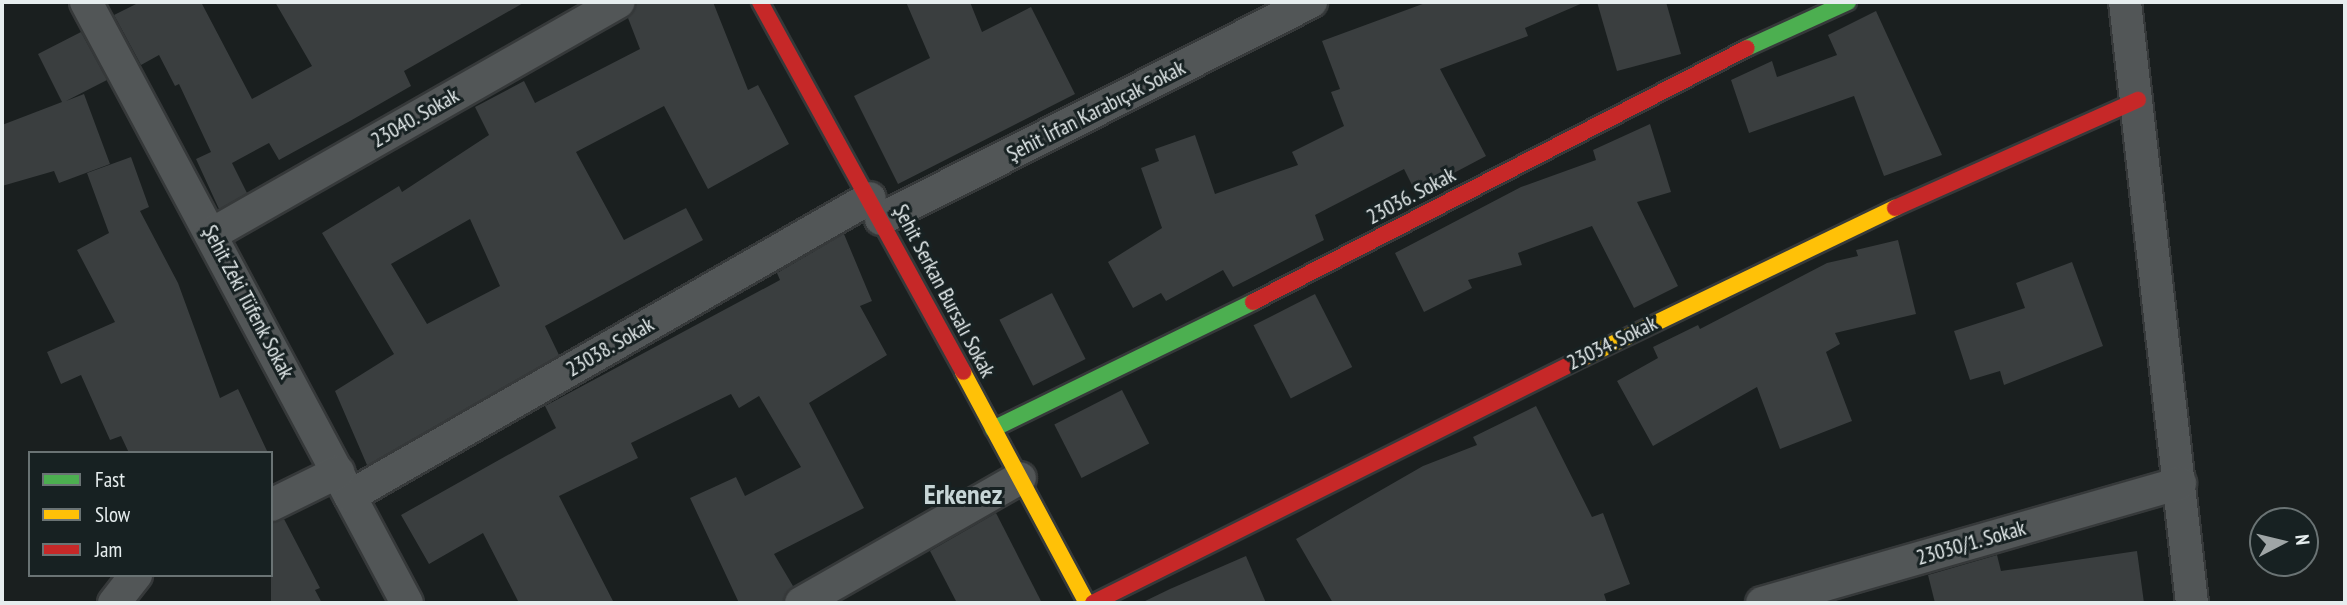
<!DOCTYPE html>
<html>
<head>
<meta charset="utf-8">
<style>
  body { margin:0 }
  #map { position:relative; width:2347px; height:605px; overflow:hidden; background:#1a1f1f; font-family:"PT Sans Narrow",sans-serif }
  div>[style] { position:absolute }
  .building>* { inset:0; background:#3a3e3f; transform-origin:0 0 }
  .roads { filter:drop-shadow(2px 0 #36393a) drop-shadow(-2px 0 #36393a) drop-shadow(0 2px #36393a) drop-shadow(0 -2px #36393a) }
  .street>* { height:32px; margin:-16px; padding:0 16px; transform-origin:16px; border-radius:16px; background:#525657 }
  .fast>* { height:16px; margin:-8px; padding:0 8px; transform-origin:8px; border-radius:8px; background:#4caf50 }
  .slow>* { height:16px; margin:-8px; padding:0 8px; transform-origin:8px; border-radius:8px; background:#ffc107 }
  .jam>* { height:16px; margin:-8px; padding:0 8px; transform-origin:8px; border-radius:8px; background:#c62828 }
  span { translate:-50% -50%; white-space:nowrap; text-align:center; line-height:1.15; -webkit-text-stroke:6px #172122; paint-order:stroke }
  .street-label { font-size:21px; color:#e6edee }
  .district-label { font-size:28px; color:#c7d5d6; font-weight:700 }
  .frame { position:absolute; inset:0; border:4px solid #e6edee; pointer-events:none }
  .legend { position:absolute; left:28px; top:451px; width:245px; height:126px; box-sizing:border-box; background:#172122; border:2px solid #6a7374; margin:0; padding:9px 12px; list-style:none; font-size:21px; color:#e6edee }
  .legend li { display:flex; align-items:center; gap:14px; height:35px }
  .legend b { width:35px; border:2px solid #6a7374 }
  .north { position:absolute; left:2249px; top:507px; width:70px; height:70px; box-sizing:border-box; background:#172122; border:2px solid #6a7374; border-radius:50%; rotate:83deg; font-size:19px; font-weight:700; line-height:28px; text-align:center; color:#e6edee }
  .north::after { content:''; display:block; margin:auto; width:24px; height:32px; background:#9fa5a6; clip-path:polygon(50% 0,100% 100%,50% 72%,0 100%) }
</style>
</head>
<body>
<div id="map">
  <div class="building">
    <div style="clip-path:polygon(140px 2px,201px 2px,252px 99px,312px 66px,275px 2px,525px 2px,404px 71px,411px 86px,350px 121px,279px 160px,269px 143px,232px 163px,247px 193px,219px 209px,196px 159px,211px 152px,179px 84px,175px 86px,159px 55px,141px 65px,114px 15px)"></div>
    <div style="clip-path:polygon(evenodd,637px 2px,713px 2px,748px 90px,758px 85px,789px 144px,708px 189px,664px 106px,576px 152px,624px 240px,686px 208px,703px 240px,545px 326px,559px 355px,367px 465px,335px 391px,394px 354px,322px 233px,399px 186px,402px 192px,489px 135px,475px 107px,524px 81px,535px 103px,640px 49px,628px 18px,637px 2px,470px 219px,500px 286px,427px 324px,391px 264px,470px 219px)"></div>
    <div style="clip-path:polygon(906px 2px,970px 2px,982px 32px,1031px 7px,1075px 94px,898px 184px,854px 96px,930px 58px)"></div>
    <div style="clip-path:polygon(1428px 2px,1585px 2px,1525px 28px,1528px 36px,1440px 69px,1486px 156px,1416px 193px,1404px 169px,1315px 215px,1324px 240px,1247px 280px,1233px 287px,1223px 270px,1166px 301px,1161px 293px,1133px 308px,1108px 262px,1162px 228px,1141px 168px,1159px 161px,1155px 149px,1195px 135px,1215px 194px,1298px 165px,1292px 152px,1344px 126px,1331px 92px,1340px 89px,1322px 41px)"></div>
    <div style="clip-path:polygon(1597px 2px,1666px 2px,1681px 54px,1617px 71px)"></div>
    <div style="clip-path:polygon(1876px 11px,1942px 155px,1884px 176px,1854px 96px,1749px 133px,1731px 80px,1772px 61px,1777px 77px,1837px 55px,1828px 35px)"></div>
    <div style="clip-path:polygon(81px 32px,107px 80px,66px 101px,84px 94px,110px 164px,59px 183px,54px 171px,2px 186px,2px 125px,62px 102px,38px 54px)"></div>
    <div style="clip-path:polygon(1650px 124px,1671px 192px,1637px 202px,1678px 286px,1634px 308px,1592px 226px,1518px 253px,1522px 265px,1468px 280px,1472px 288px,1424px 312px,1395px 253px,1521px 187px,1596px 160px,1593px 150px)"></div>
    <div style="clip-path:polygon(131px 157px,149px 207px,140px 211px,178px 283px,220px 398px,238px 389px,268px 453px,129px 453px,121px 436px,110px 440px,81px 375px,61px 384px,47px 352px,115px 322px,77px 250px,109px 233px,87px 173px)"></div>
    <div style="clip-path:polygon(844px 234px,872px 301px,860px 306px,887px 355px,809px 403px,864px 508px,774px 554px,793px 586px,783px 603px,739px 603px,690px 498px,736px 477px,745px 496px,801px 467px,759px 396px,739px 408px,731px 394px,631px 443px,638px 458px,559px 496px,614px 603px,519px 603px,483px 533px,429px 564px,401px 515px,556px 428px,545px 406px,780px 280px,777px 273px)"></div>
    <div style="clip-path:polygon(1898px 240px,1916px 314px,1835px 333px,1840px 344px,1826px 352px,1852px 421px,1780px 449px,1757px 387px,1653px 446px,1617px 381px,1658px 358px,1653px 347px,1698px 325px,1700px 329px,1827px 263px,1858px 256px,1856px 250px)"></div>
    <div style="clip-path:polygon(2072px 262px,2103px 346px,2004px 385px,2000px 371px,1970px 380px,1954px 331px,2025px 308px,2016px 283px)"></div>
    <div style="left:1052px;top:293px;width:74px;height:59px;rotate:63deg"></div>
    <div style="left:1315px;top:294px;width:82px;height:69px;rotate:63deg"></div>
    <div style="left:1122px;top:390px;width:60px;height:76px;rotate:63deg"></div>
    <div style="clip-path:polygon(1536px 406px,1592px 517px,1603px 513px,1630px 584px,1604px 594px,1607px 603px,1333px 603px,1296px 539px,1423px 466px,1477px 445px,1473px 437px)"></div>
    <div style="clip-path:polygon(996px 513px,1042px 603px,957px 603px,930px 551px)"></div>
    <div style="clip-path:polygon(284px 519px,320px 588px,315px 590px,322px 603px,271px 603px,271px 523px)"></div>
    <div style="clip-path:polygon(2137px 551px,2144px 603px,1935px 603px,1928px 575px,1997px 555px,2001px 571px)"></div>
    <div style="clip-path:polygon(1246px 556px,1266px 603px,1141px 603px,1170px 589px)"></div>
  </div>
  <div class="roads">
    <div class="street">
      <div style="left:86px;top:2px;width:681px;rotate:61.89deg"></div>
      <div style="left:2125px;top:2px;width:605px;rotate:83.64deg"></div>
      <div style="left:881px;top:219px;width:482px;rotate:-26.8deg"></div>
      <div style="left:212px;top:234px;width:468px;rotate:-29.7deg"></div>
      <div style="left:350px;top:496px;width:599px;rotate:-29.82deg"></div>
      <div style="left:271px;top:505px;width:75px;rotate:-26.2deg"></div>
      <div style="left:114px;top:603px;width:36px;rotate:-52deg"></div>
      <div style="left:801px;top:603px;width:252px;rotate:-29.7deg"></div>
      <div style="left:1762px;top:603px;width:435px;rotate:-16deg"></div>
    </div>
    <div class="fast">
      <div style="left:1747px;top:48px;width:111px;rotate:-24.5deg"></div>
      <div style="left:993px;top:429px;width:289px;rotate:-26deg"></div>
    </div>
    <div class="slow">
      <div style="left:1583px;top:358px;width:346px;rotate:-25.7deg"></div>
      <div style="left:963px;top:372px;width:262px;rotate:61.8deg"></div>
    </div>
    <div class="jam">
      <div style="left:760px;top:2px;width:422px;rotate:61.2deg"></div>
      <div style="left:1895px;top:208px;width:266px;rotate:-24deg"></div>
      <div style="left:1253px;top:302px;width:555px;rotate:-27.21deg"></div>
      <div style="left:1093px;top:603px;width:548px;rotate:-26.57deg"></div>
    </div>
  </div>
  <div class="street-label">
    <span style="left:1096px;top:111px;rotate:-27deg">Şehit İrfan Karabıçak Sokak</span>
    <span style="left:415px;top:118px;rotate:-30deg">23040. Sokak</span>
    <span style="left:1411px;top:196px;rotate:-28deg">23036. Sokak</span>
    <span style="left:944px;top:291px;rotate:62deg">Şehit Serkan Bursalı Sokak</span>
    <span style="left:248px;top:302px;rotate:62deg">Şehit Zeki Tüfenk Sokak</span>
    <span style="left:1612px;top:343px;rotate:-26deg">23034. Sokak</span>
    <span style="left:610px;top:347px;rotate:-30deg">23038. Sokak</span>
    <span style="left:1971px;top:543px;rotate:-16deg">23030/1. Sokak</span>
  </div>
  <div class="district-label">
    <span style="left:963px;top:494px">Erkenez</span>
  </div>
  <div class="frame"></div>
  <ul class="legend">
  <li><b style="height:9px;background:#4caf50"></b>Fast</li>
  <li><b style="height:9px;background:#ffc107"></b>Slow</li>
  <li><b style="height:9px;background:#c62828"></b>Jam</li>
  </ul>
  <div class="north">N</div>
</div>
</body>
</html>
